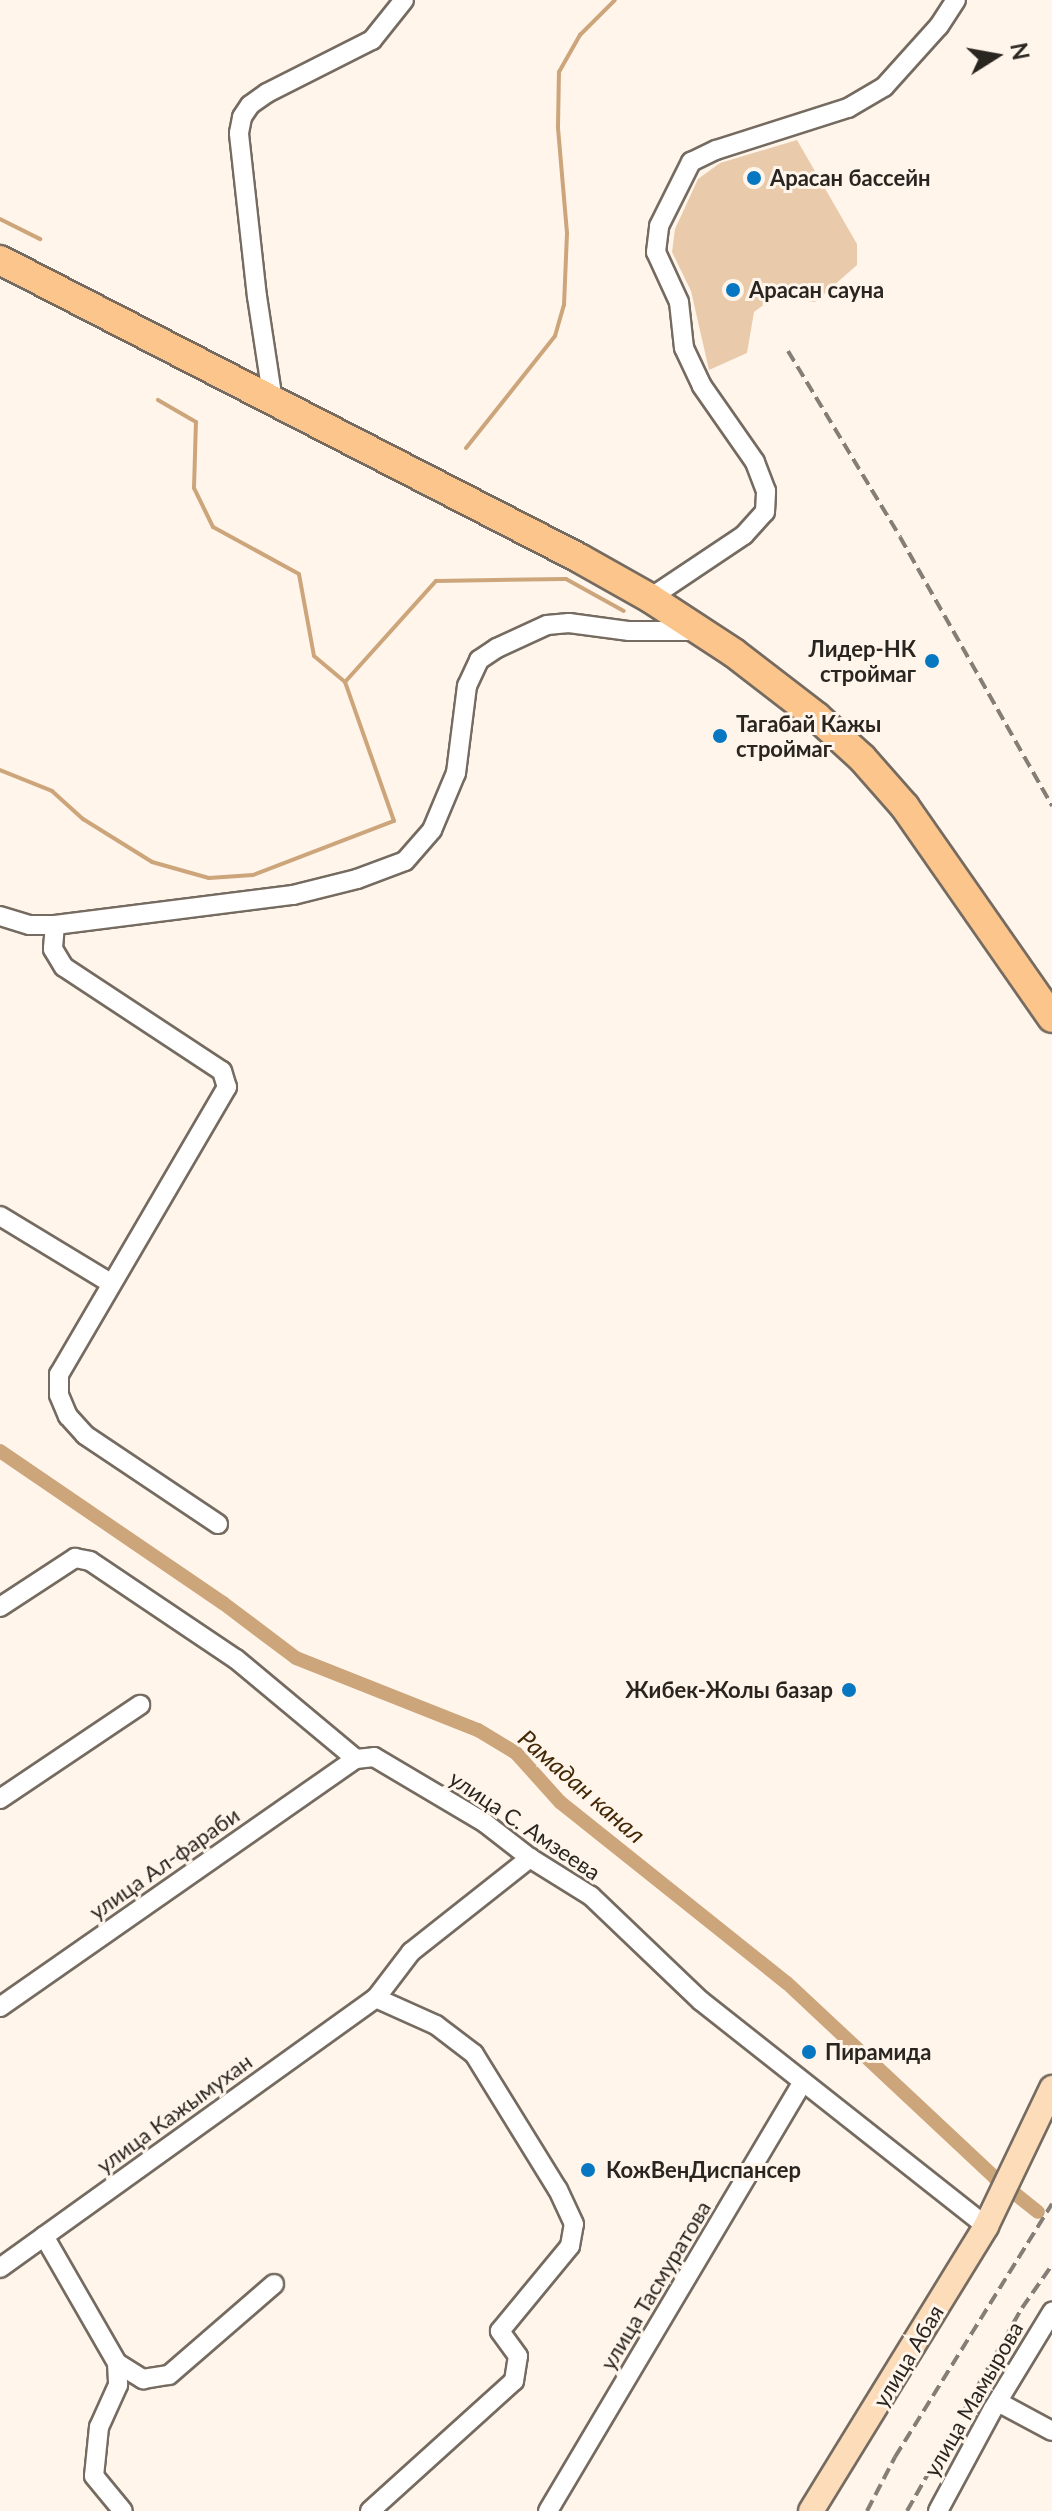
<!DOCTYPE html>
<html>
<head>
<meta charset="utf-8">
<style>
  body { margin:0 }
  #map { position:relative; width:1052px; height:2511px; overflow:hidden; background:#fff5eb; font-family:Lato,sans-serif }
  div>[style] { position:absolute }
  .green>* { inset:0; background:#e9cbac }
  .stream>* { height:4px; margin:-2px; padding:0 2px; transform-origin:2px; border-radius:2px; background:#cda57b }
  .canal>* { height:14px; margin:-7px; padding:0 7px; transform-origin:7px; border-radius:7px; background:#cda57b }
  .roads { filter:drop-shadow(2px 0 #756b60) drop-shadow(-2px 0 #756b60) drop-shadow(0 2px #756b60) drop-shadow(0 -2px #756b60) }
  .minor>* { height:18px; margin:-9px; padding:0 9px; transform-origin:9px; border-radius:9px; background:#fff }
  .major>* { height:24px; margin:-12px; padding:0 12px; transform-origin:12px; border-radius:12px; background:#fddcba }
  .highway>* { height:28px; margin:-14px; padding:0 14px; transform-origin:14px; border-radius:14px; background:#fbc58c }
  .rail>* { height:4px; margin-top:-2px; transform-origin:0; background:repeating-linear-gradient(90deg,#847e76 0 12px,transparent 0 18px) }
  .dots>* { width:22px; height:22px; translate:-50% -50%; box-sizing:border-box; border:4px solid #fff5eb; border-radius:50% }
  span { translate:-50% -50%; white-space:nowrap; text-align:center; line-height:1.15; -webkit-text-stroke:6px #fff5eb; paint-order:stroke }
  .poi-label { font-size:22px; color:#292520; font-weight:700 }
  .left { translate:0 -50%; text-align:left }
  .right { translate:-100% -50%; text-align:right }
  .street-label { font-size:22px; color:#292520 }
  .water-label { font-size:24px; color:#432805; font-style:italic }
  .north { position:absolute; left:956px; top:16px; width:80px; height:80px; -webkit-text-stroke:6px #fff5eb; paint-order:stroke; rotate:79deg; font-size:22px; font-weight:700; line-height:32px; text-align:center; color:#292520 }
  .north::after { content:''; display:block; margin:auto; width:28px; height:36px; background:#292520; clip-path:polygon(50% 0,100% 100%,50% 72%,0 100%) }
</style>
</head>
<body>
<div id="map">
  <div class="green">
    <div style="clip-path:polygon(797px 140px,857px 244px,857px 265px,815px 302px,775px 296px,754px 312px,747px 353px,709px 370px,691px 291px,672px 252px,675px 229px,698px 179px,720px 163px)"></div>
  </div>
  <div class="stream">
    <div style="left:0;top:219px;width:45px;rotate:26.6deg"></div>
    <div style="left:466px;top:448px;width:143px;rotate:-51.5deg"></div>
    <div style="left:555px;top:336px;width:32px;rotate:-74deg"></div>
    <div style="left:564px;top:305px;width:72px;rotate:-87.6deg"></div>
    <div style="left:567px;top:233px;width:106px;rotate:-94.9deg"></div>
    <div style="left:558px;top:127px;width:55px;rotate:-89deg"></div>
    <div style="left:559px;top:72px;width:43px;rotate:-60.4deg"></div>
    <div style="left:580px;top:35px;width:49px;rotate:-45deg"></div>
    <div style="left:345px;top:682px;width:136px;rotate:-48deg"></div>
    <div style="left:436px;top:581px;width:130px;rotate:-0.9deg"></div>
    <div style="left:566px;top:579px;width:66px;rotate:28.9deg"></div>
    <div style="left:0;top:770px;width:56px;rotate:22deg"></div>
    <div style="left:52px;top:791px;width:42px;rotate:42.1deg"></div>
    <div style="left:83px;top:819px;width:81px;rotate:31.9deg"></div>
    <div style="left:152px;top:862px;width:59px;rotate:15.7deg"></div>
    <div style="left:209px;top:878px;width:44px;rotate:-3.9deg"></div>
    <div style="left:253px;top:875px;width:151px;rotate:-21deg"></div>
    <div style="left:394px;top:821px;width:147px;rotate:-109.4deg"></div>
    <div style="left:345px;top:682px;width:40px;rotate:-140deg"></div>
    <div style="left:314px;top:656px;width:83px;rotate:-100.4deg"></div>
    <div style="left:299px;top:574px;width:98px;rotate:-151.3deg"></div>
    <div style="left:213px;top:527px;width:43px;rotate:-116deg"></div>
    <div style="left:194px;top:488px;width:66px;rotate:-88.3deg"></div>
    <div style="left:196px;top:422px;width:44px;rotate:-149.9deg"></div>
  </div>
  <div class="canal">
    <div style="left:0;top:1451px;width:270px;rotate:34.3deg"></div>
    <div style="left:223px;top:1603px;width:91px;rotate:37deg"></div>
    <div style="left:296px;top:1658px;width:196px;rotate:21.6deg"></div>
    <div style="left:478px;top:1730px;width:44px;rotate:31.2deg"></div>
    <div style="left:516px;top:1753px;width:66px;rotate:48.1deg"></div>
    <div style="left:560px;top:1802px;width:290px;rotate:38.6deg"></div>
    <div style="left:787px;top:1983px;width:284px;rotate:43.1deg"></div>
    <div style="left:994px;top:2177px;width:56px;rotate:38.5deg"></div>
  </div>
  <div class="roads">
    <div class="minor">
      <div style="left:273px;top:401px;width:105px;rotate:-98.7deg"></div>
      <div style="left:257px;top:297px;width:165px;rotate:-96.3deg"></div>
      <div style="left:239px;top:133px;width:16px;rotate:-79deg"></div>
      <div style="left:242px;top:117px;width:14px;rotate:-56deg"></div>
      <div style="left:250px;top:105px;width:21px;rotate:-35deg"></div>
      <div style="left:267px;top:93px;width:118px;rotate:-26.8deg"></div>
      <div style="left:372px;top:40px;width:51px;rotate:-51.3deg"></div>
      <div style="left:650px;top:598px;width:113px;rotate:-33.8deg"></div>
      <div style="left:744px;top:535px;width:31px;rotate:-48deg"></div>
      <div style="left:765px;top:512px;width:21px;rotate:-87deg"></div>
      <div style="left:766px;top:491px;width:31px;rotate:-111deg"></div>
      <div style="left:755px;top:462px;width:93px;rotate:-124.9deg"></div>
      <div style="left:702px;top:386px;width:42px;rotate:-115.3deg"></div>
      <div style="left:684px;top:348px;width:46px;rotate:-96.2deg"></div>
      <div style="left:679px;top:302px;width:55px;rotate:-114.7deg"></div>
      <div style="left:656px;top:252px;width:26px;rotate:-83deg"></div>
      <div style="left:659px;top:226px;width:72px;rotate:-63.4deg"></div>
      <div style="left:691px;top:162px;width:28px;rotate:-26deg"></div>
      <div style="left:716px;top:150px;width:139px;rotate:-17.7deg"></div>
      <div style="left:848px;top:108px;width:42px;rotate:-30.3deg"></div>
      <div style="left:884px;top:87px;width:82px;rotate:-48deg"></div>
      <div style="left:939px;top:26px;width:31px;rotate:-57deg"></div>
      <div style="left:0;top:916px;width:31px;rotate:17deg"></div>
      <div style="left:30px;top:925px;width:25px"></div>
      <div style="left:55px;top:925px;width:240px;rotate:-7.2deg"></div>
      <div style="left:293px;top:895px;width:66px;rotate:-14deg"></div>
      <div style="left:357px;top:879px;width:51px;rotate:-20.6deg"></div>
      <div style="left:405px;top:861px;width:41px;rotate:-48.9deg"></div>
      <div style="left:432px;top:830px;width:62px;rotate:-67.2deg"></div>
      <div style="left:456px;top:773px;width:88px;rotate:-82.8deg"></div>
      <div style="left:467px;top:686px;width:29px;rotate:-65deg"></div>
      <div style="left:479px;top:660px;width:22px;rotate:-34deg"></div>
      <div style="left:497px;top:648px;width:55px;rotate:-24.7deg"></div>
      <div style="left:547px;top:625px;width:22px;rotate:-5deg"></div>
      <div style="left:569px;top:623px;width:61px;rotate:7.6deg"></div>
      <div style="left:629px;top:631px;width:68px"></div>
      <div style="left:55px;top:925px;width:24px;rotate:95deg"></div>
      <div style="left:53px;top:949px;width:21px;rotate:59deg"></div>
      <div style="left:64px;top:967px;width:189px;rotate:33.4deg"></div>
      <div style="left:222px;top:1071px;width:17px;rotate:73deg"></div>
      <div style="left:227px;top:1087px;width:333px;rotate:120.3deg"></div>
      <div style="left:59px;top:1374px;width:21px;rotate:90deg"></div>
      <div style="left:59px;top:1395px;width:23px;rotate:67deg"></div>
      <div style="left:68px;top:1416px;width:25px;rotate:48deg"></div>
      <div style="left:85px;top:1435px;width:160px;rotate:33.8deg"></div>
      <div style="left:0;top:1216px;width:127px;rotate:31.2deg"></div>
      <div style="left:0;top:1607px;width:90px;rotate:-33.2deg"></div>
      <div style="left:75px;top:1558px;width:15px;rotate:11deg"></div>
      <div style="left:90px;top:1561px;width:176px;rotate:33.9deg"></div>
      <div style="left:236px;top:1659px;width:156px;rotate:39.8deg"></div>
      <div style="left:356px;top:1759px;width:18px;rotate:-6deg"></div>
      <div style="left:374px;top:1757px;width:129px;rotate:30.7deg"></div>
      <div style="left:485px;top:1823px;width:57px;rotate:37.9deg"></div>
      <div style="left:530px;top:1858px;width:72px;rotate:31.9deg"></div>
      <div style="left:591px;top:1896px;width:152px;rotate:43.7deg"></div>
      <div style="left:701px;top:2001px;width:363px;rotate:38.3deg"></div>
      <div style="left:0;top:1799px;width:169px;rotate:-33.9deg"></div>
      <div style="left:0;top:2007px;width:434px;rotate:-34.9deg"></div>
      <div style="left:44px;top:2236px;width:146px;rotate:60.1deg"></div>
      <div style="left:117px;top:2363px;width:22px;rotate:87deg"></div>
      <div style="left:118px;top:2385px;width:46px;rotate:114.3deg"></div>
      <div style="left:99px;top:2427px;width:49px;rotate:95.8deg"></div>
      <div style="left:94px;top:2476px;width:45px;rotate:50.4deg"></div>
      <div style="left:0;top:2268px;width:463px;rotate:-35.7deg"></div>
      <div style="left:376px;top:1998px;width:58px;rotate:-52.7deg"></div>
      <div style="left:411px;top:1952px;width:152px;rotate:-38.3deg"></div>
      <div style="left:117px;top:2363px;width:31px;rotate:32deg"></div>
      <div style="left:143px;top:2379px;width:26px;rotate:-9deg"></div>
      <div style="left:169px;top:2375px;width:139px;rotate:-40.9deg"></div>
      <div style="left:998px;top:2402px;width:61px;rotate:28.2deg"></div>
      <div style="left:370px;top:2511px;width:194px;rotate:-42.1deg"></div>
      <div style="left:514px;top:2381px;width:25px;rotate:-81deg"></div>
      <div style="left:518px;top:2356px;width:31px;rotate:-126deg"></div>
      <div style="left:500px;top:2331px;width:110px;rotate:-50.5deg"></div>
      <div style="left:570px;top:2246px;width:22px;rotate:-80deg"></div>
      <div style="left:574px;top:2224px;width:38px;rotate:-115deg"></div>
      <div style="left:558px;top:2190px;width:160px;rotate:-121.7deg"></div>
      <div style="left:474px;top:2054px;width:48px;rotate:-142.7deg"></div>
      <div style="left:436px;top:2025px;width:66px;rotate:-155.8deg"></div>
      <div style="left:548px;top:2511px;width:497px;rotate:-59.3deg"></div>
      <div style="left:938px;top:2511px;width:116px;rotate:-61.7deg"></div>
      <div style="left:993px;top:2409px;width:114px;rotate:-58.7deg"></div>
    </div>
    <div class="major">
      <div style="left:811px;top:2511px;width:334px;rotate:-58.4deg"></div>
      <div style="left:986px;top:2226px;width:153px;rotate:-64.4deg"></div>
    </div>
    <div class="highway">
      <div style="left:0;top:260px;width:651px;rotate:27.23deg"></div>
      <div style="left:579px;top:558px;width:81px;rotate:29.4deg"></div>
      <div style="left:650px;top:598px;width:100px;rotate:33.2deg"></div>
      <div style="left:734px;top:653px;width:105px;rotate:37.6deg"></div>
      <div style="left:817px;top:717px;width:61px;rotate:42.3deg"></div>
      <div style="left:862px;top:758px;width:65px;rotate:48.7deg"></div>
      <div style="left:905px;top:807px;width:257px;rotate:55.1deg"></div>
    </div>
  </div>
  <div class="rail">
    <div style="left:788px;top:351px;width:217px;rotate:58.9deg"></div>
    <div style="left:900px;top:537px;width:309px;rotate:60.5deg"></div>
    <div style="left:867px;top:2511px;width:61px;rotate:-62.6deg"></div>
    <div style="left:895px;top:2457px;width:298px;rotate:-58.2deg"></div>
    <div style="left:907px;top:2511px;width:233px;rotate:-60.5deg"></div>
    <div style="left:1022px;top:2308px;width:52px;rotate:-55.1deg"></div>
  </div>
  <div class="dots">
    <div style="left:754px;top:178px;background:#0877c2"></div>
    <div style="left:733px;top:290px;background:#0877c2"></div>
    <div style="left:932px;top:661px;background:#0877c2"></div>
    <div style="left:720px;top:736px;background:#0877c2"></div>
    <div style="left:849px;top:1690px;background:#0877c2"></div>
    <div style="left:809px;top:2052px;background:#0877c2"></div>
    <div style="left:588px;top:2170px;background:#0877c2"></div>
  </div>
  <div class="poi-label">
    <span class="left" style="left:770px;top:178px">Арасан бассейн</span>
    <span class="left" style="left:749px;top:290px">Арасан сауна</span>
    <span class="right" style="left:916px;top:661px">Лидер-НК<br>строймаг</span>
    <span class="left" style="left:736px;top:736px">Тагабай Кажы<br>строймаг</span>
    <span class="right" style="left:833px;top:1690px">Жибек-Жолы базар</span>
    <span class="left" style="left:825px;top:2052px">Пирамида</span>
    <span class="left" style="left:606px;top:2170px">КожВенДиспансер</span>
  </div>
  <div class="street-label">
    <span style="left:525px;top:1825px;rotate:34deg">улица С. Амзеева</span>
    <span style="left:164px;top:1863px;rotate:-35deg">улица Ал-фараби</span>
    <span style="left:174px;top:2113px;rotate:-36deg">улица Кажымухан</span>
    <span style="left:655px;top:2285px;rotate:-59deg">улица Тасмуратова</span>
    <span style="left:908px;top:2356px;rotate:-59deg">улица Абая</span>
    <span style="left:973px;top:2399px;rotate:-60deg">улица Мамырова</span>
  </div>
  <div class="water-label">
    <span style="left:582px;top:1786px;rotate:41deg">Рамадан канал</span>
  </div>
  <div class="north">N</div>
</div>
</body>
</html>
